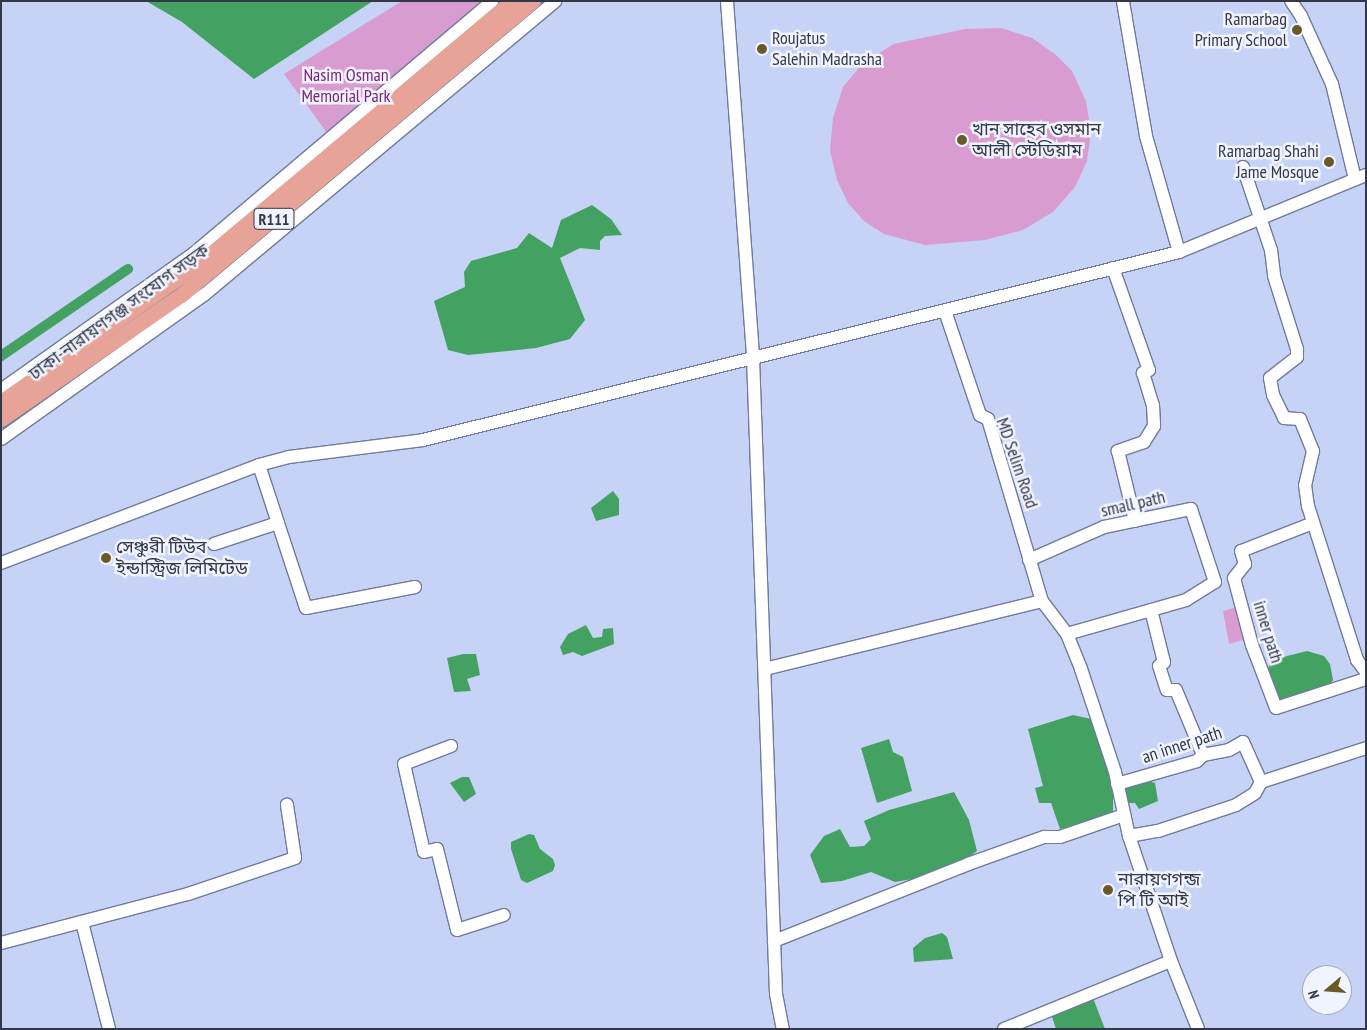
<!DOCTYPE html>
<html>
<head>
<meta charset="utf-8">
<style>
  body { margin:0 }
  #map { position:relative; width:1367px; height:1030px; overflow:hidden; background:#c6d2f6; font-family:"PT Sans Narrow","Noto Sans Bengali",sans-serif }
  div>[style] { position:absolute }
  .green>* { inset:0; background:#d99cd1 }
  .water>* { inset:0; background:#43a261 }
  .canal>* { height:10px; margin:-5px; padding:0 5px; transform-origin:5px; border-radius:5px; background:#43a261 }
  .roads { filter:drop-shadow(1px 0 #707a9b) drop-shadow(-1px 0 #707a9b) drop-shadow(0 1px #707a9b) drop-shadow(0 -1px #707a9b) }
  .minor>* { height:12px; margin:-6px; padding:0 6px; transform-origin:6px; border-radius:6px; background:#fff }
  .major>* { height:15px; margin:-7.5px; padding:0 7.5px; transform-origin:7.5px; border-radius:7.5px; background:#e7a398 }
  .dots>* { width:14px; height:14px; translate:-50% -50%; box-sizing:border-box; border:2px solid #f0f4ff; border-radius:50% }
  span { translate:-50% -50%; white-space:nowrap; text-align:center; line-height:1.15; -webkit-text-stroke:5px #f0f4ff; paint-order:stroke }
  .shield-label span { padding:1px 4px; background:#f0f4ff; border:1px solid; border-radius:4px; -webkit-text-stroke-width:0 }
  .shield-label { font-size:16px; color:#333846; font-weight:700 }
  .poi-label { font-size:18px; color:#333846 }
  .right { translate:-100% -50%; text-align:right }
  .left { translate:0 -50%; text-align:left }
  .park-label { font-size:18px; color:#7d1e76 }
  .street-label { font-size:18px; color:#333846 }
  .frame { position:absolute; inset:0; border:2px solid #333846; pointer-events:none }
  .north { position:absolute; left:1302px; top:965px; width:50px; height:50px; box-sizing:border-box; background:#f0f4ff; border:1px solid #a4a9b5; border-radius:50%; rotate:252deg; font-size:14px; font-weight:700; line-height:20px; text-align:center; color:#333846 }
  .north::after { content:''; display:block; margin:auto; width:18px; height:22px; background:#6a5927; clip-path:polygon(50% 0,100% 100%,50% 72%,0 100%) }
</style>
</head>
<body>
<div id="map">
  <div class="green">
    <div style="clip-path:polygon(402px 1px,511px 1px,338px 148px,284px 74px)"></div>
    <div style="clip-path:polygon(1001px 28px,1032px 38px,1056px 55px,1072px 71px,1086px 101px,1091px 132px,1087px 161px,1075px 187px,1053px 212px,1023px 230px,985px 240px,925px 245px,884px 234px,864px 221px,848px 203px,837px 180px,830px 150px,833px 118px,843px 87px,863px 63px,894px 44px,965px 29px)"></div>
    <div style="clip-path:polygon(1241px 606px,1250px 638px,1229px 644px,1223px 611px)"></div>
  </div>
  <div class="water">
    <div style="clip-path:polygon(146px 1px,373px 1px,254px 79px,182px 22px)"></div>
    <div style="clip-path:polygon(592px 205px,611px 219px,622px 235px,605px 236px,600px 241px,600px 250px,580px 248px,560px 258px,585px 320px,570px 339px,536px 348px,468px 355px,448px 350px,434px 301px,465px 287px,464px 272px,471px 261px,517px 248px,529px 233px,552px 248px,561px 220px)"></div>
    <div style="clip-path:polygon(613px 491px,619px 499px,619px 515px,596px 521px,591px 508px)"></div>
    <div style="clip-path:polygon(586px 625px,593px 638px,602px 637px,603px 629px,613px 628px,614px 644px,582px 656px,573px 652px,563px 655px,560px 647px,568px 634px)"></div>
    <div style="clip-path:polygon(1307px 651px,1324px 656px,1330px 664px,1333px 680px,1329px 686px,1283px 701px,1278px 699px,1268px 677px,1269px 665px,1275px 659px)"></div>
    <div style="clip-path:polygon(463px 654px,476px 654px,480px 675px,467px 679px,471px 691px,454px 692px,447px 658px)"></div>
    <div style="clip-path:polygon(1073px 715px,1091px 719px,1113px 786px,1113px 815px,1060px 829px,1051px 803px,1039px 803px,1035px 788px,1043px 786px,1028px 729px)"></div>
    <div style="clip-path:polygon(889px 739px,893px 752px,903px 757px,912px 791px,877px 803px,861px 748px)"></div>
    <div style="clip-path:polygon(462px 777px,469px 777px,476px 794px,464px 802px,450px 783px)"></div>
    <div style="clip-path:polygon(1145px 780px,1155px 783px,1158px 801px,1139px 809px,1135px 803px,1127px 803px,1122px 786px)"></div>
    <div style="clip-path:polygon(954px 792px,969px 820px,977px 851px,958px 865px,930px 876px,895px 882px,871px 872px,842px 881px,821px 883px,810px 855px,824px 836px,840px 829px,850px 847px,864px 846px,871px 839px,864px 821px,889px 810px)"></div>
    <div style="clip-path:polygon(529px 834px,534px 835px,540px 849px,553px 859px,555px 865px,553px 871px,527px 883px,521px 880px,511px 849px,511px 842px)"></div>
    <div style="clip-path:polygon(942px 933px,947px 937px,953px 959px,914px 962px,913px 948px,925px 938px)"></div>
    <div style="clip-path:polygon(1093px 998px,1105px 1029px,1056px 1029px,1051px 1014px)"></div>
  </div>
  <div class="canal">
    <div style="left:1px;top:356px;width:154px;rotate:-34.4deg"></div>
  </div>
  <div class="roads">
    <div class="minor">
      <div style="left:727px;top:1px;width:358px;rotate:85.8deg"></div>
      <div style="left:753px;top:358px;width:636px;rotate:87.93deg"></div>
      <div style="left:776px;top:994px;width:36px;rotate:79deg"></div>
      <div style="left:1291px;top:1px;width:18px;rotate:56deg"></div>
      <div style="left:1301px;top:16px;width:75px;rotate:65.5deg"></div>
      <div style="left:1332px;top:84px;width:98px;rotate:76.4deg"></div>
      <div style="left:1243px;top:167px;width:88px;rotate:71.4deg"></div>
      <div style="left:1271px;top:250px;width:26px;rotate:83deg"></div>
      <div style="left:1274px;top:276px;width:77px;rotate:72.5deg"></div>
      <div style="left:1297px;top:349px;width:8px;rotate:90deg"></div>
      <div style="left:1297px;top:357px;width:34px;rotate:142deg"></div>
      <div style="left:1270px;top:378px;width:17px;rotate:80deg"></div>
      <div style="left:1273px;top:395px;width:25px;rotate:64deg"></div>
      <div style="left:1284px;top:418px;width:16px;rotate:4deg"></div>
      <div style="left:1300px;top:419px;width:35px;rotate:68deg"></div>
      <div style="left:1313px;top:451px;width:35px;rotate:103deg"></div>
      <div style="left:1305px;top:485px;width:21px;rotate:82deg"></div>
      <div style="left:1308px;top:506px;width:162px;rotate:72.3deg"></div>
      <div style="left:1357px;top:660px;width:15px;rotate:53deg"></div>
      <div style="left:1179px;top:252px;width:202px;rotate:-22.4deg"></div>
      <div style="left:1113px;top:268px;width:108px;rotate:70.6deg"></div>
      <div style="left:1149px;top:370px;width:7px;rotate:153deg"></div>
      <div style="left:1143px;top:373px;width:34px;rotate:73deg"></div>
      <div style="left:1153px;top:405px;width:21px;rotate:87deg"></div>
      <div style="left:1154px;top:426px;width:19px;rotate:122deg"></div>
      <div style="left:1144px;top:442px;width:28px;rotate:161deg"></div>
      <div style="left:1118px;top:451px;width:72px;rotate:76.3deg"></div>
      <div style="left:945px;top:311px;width:110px;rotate:71.4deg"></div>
      <div style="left:980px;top:415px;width:9px;rotate:27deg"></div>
      <div style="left:988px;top:419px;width:190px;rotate:73.5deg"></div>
      <div style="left:1042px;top:601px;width:41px;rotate:52.9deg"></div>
      <div style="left:1067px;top:634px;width:38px;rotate:68deg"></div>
      <div style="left:1081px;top:669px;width:108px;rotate:71.7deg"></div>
      <div style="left:1115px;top:772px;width:66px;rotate:77.7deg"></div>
      <div style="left:1129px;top:836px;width:132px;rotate:71.4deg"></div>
      <div style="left:1171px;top:961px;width:73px;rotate:68.3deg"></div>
      <div style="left:1px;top:390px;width:235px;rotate:-35.3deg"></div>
      <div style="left:193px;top:254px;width:392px;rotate:-40.2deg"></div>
      <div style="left:1px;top:439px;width:249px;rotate:-35.4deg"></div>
      <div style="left:204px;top:295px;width:458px;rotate:-39.9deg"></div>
      <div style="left:259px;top:465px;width:31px;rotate:-15deg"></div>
      <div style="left:289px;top:457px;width:135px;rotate:-7.2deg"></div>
      <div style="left:423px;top:440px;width:779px;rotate:-13.96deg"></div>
      <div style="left:1179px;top:252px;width:121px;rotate:-105.9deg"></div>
      <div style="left:1146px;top:136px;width:137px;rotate:-99.7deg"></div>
      <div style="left:1313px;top:523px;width:77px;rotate:158.7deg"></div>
      <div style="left:1241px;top:551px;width:14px;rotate:73deg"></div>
      <div style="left:1245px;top:564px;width:18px;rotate:128deg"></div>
      <div style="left:1234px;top:578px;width:69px;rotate:75deg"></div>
      <div style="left:1252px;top:645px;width:67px;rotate:69.1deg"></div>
      <div style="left:1276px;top:708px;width:95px;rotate:-17.9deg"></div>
      <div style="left:214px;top:544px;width:67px;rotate:-18.2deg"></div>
      <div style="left:278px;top:523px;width:89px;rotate:71.8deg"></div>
      <div style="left:306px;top:608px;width:111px;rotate:-10.9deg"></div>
      <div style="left:1029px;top:560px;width:82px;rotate:-23.7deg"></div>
      <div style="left:1104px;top:527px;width:89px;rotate:-11.7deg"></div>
      <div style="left:1191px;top:509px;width:77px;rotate:71.8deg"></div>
      <div style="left:1px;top:563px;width:276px;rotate:-20.8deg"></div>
      <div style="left:259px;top:465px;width:61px;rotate:71.9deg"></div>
      <div style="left:1151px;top:610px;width:54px;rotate:76deg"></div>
      <div style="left:1164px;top:662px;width:6px;rotate:141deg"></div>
      <div style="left:1159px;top:666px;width:25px;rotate:72deg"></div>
      <div style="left:1167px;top:690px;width:9px"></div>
      <div style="left:1176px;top:690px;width:70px;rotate:67.4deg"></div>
      <div style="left:1067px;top:634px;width:124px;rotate:-15.9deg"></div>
      <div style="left:1186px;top:600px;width:34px;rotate:-32deg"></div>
      <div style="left:765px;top:669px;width:285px;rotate:-13.8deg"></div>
      <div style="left:451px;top:746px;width:50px;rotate:159deg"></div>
      <div style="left:404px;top:764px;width:90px;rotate:77.2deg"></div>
      <div style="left:424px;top:852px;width:13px;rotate:-13deg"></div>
      <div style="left:437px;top:849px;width:83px;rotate:76.1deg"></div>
      <div style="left:457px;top:930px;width:49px;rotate:-17.7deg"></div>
      <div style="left:1117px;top:784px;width:83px;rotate:-16deg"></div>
      <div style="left:1197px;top:761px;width:8px;rotate:-45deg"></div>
      <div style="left:1203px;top:755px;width:26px;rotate:-11deg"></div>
      <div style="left:1229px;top:750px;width:16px;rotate:-30deg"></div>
      <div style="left:1243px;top:742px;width:44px;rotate:65.8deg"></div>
      <div style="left:1129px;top:836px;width:29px;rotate:-10deg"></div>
      <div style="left:1158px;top:831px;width:82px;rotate:-18.4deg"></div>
      <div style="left:1236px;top:805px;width:22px;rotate:-32deg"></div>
      <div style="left:1255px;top:793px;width:13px;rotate:-61deg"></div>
      <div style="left:1261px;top:782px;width:110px;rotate:-17.9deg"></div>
      <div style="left:82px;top:922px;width:110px;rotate:75.8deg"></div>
      <div style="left:774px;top:941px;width:209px;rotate:-21.6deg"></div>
      <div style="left:968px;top:864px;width:81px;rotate:-19.6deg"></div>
      <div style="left:1044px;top:837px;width:16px"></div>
      <div style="left:1060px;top:837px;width:68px;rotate:-19deg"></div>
      <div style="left:1px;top:943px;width:193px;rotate:-14.7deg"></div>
      <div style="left:188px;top:894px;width:113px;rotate:-18.6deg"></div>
      <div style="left:295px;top:858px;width:54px;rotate:-98.6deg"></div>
      <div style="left:1004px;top:1029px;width:180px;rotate:-22.2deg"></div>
    </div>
    <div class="major">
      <div style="left:1px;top:402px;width:244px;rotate:-35deg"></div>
      <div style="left:201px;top:262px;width:406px;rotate:-40deg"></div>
      <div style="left:1px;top:419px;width:219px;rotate:-34.6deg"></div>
      <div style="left:181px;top:295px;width:459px;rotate:-39.9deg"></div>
    </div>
  </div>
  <div class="dots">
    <div style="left:1297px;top:30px;background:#6a5927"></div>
    <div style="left:762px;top:49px;background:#6a5927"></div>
    <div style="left:962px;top:140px;background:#6a5927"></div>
    <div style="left:1329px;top:162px;background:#6a5927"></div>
    <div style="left:106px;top:558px;background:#6a5927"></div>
    <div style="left:1108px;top:890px;background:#6a5927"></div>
  </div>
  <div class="shield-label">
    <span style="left:274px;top:219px">R111</span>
  </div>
  <div class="poi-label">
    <span class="right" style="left:1287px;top:30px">Ramarbag<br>Primary School</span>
    <span class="left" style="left:772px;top:49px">Roujatus<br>Salehin Madrasha</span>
    <span class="left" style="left:972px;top:140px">খান সাহেব ওসমান<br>আলী স্টেডিয়াম</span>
    <span class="right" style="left:1319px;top:162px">Ramarbag Shahi<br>Jame Mosque</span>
    <span class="left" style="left:116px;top:558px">সেঞ্চুরী টিউব<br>ইন্ডাস্ট্রিজ লিমিটেড</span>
    <span class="left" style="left:1118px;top:890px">নারায়ণগন্জ<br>পি টি আই</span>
  </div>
  <div class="park-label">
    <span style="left:346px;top:86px">Nasim Osman<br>Memorial Park</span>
  </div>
  <div class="street-label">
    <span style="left:119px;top:312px;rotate:-36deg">ঢাকা-নারায়ণগঞ্জ সংযোগ সড়ক</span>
    <span style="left:1017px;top:463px;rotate:71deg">MD Selim Road</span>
    <span style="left:1133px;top:504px;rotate:-13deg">small path</span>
    <span style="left:1268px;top:632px;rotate:73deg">inner path</span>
    <span style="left:1182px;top:745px;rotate:-18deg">an inner path</span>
  </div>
  <div class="frame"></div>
  <div class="north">N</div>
</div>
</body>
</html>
